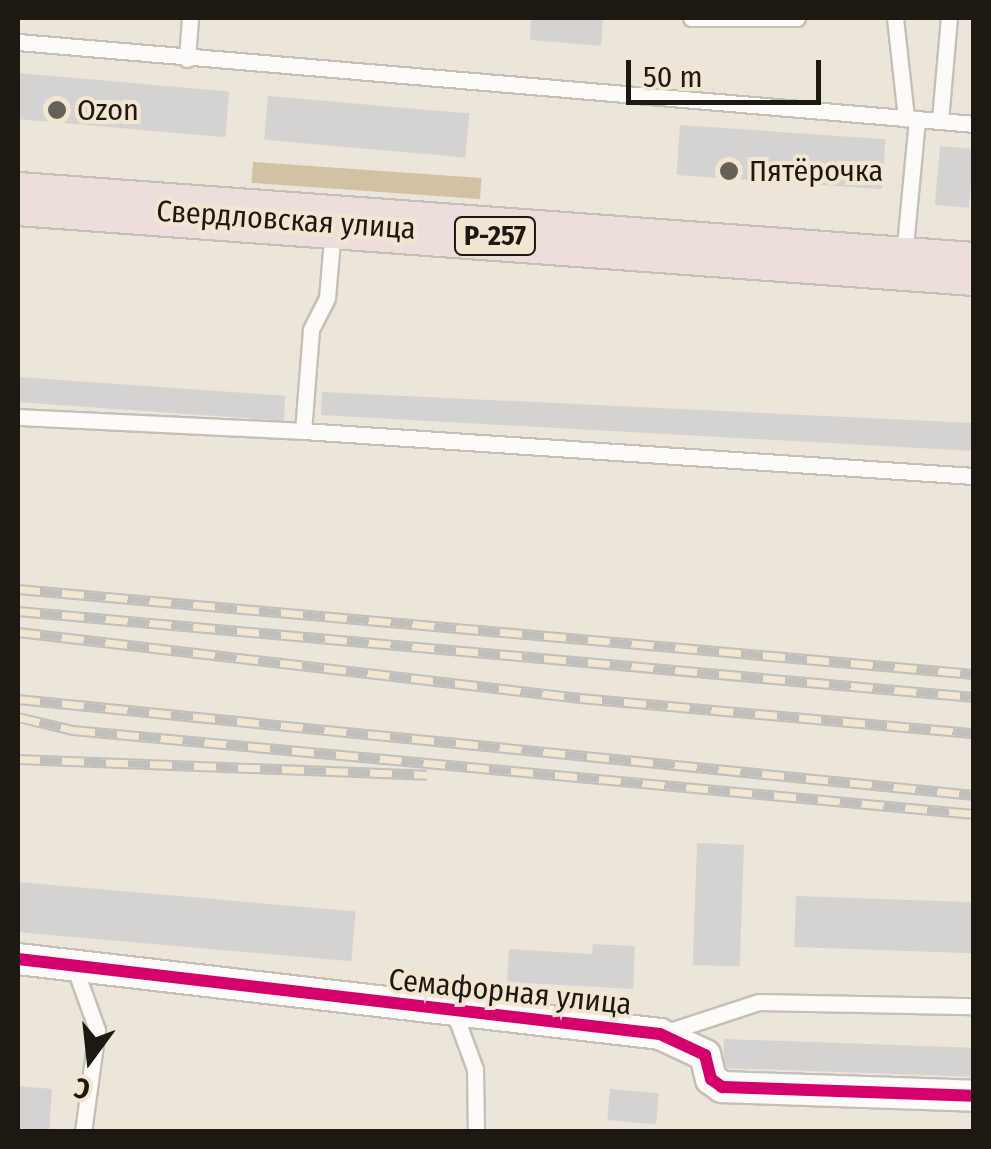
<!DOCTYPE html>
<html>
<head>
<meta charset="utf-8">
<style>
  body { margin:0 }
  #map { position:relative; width:991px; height:1149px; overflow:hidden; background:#ebe5da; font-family:"Fira Sans Condensed",sans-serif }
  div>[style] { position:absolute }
  .forest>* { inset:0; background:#d3c1a4; transform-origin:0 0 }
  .building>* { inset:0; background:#d5d2d2; transform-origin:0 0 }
  .roads { filter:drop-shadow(2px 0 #c5c0b7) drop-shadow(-2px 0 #c5c0b7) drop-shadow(0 2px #c5c0b7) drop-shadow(0 -2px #c5c0b7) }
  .lane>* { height:15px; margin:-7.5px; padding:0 7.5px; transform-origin:7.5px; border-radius:7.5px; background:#fcfbf9 }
  .street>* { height:30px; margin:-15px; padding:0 15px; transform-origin:15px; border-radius:15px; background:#fcfbf9 }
  .highway>* { height:52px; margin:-26px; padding:0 26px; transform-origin:26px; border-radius:26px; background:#ebdedb }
  .rail>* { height:11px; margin-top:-5.5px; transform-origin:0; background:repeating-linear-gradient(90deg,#f2e6d3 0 22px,#c0bfbc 0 44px); box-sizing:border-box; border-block:2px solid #c0bfbc }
  .cycleway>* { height:12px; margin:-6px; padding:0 6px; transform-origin:6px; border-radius:6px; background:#d6006c }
  .dots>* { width:28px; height:28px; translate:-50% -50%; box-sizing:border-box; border:5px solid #f2e6d3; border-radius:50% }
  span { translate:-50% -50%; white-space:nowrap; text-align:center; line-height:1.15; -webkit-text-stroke:8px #f2e6d3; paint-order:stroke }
  .shield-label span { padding:2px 8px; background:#f2e6d3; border:2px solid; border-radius:8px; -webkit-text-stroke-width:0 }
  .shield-label { font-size:28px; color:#1d1912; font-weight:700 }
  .poi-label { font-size:30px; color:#1d1912 }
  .left { translate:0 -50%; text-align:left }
  .street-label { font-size:30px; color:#1d1912 }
  .frame { position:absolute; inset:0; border:20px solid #1d1912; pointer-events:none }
  .north { position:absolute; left:40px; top:1009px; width:100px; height:100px; -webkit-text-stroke:8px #f2e6d3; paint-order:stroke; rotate:195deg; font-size:28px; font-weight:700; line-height:40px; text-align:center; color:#1d1912 }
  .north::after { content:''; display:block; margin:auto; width:35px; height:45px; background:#1d1912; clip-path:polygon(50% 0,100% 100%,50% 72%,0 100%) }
  .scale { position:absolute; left:626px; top:60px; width:195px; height:45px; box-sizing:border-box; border:5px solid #1d1912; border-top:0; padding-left:12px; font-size:30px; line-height:35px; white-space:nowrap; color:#1d1912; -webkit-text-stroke:8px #f2e6d3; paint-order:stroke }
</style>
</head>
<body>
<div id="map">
  <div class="forest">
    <div style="left:253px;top:162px;width:229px;height:21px;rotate:4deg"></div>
  </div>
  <div class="building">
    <div style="clip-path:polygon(531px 18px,603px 18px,601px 46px,530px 40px)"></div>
    <div style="left:18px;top:73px;width:212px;height:46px;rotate:5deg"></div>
    <div style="left:268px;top:96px;width:202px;height:44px;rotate:5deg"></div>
    <div style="left:680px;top:125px;width:206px;height:50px;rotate:4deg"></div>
    <div style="left:940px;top:146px;width:34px;height:59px;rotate:5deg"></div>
    <div style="left:18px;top:377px;width:268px;height:25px;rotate:4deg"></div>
    <div style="clip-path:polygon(322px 392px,974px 423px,974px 451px,321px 415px)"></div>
    <div style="left:697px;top:843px;width:47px;height:122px;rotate:2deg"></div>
    <div style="left:18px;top:882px;width:339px;height:50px;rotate:5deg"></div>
    <div style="left:796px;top:896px;width:178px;height:51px;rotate:2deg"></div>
    <div style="clip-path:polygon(593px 944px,635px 946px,633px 989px,507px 982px,509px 949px,592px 954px)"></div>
    <div style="left:724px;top:1039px;width:250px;height:29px;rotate:2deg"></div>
    <div style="clip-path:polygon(18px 1086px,52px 1089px,49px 1132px,18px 1132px)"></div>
    <div style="left:610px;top:1089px;width:49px;height:31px;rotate:5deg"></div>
  </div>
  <div class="roads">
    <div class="lane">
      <div style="left:691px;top:18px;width:106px"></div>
      <div style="left:895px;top:18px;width:101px;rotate:83.7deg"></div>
      <div style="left:906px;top:118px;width:11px;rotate:5deg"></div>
      <div style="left:917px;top:119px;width:139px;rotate:95.4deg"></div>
      <div style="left:18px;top:42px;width:960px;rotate:4.9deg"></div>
      <div style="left:187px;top:59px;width:41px;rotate:-85.8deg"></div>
      <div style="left:940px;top:120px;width:102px;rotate:-85deg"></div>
      <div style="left:333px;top:229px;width:69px;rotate:95deg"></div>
      <div style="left:327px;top:298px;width:36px;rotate:117deg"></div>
      <div style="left:311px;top:330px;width:101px;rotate:94.5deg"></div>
      <div style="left:303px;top:431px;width:673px;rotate:3.84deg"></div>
      <div style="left:18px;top:417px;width:285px;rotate:2.8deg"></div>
      <div style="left:74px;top:966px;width:68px;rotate:70.2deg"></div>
      <div style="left:97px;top:1030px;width:103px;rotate:97.8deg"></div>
      <div style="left:454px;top:1012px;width:61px;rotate:69.8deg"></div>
      <div style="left:475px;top:1069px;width:63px;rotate:89.1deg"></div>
      <div style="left:664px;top:1033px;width:100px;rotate:-18.1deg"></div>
      <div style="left:759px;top:1002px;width:215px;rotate:1.1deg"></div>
    </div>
    <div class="street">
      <div style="left:18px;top:959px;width:646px;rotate:6.66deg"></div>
      <div style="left:660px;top:1034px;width:50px;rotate:25deg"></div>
      <div style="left:705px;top:1055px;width:25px;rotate:76deg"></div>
      <div style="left:711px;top:1079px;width:14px;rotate:36deg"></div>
      <div style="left:722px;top:1087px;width:252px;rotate:2deg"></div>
    </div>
    <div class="highway">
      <div style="left:18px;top:199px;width:959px;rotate:4.19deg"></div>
    </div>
  </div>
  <div class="rail">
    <div style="left:18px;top:589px;width:960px;rotate:5.08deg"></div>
    <div style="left:18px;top:611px;width:960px;rotate:5.14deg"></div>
    <div style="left:18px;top:632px;width:566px;rotate:6.7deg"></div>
    <div style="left:580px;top:698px;width:396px;rotate:5.1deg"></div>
    <div style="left:18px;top:699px;width:961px;rotate:5.73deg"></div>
    <div style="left:18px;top:717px;width:57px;rotate:13.3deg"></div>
    <div style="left:73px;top:730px;width:905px;rotate:5.33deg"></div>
    <div style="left:18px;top:759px;width:409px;rotate:2.2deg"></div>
  </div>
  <div class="cycleway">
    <div style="left:18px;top:959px;width:646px;rotate:6.66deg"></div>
    <div style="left:660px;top:1034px;width:50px;rotate:25deg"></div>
    <div style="left:705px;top:1055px;width:25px;rotate:76deg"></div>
    <div style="left:711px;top:1079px;width:14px;rotate:36deg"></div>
    <div style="left:722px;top:1087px;width:252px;rotate:2deg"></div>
  </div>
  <div class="dots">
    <div style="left:57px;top:110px;background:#656058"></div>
    <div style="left:729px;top:171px;background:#656058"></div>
  </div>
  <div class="shield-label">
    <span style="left:495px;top:236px">Р-257</span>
  </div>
  <div class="poi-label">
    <span class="left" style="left:77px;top:110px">Ozon</span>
    <span class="left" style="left:749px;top:171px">Пятёрочка</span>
  </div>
  <div class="street-label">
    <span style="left:286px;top:220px;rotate:4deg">Свердловская улица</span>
    <span style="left:510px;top:992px;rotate:6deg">Семафорная улица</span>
  </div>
  <div class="frame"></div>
  <div class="north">С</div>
  <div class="scale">50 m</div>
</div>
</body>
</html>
